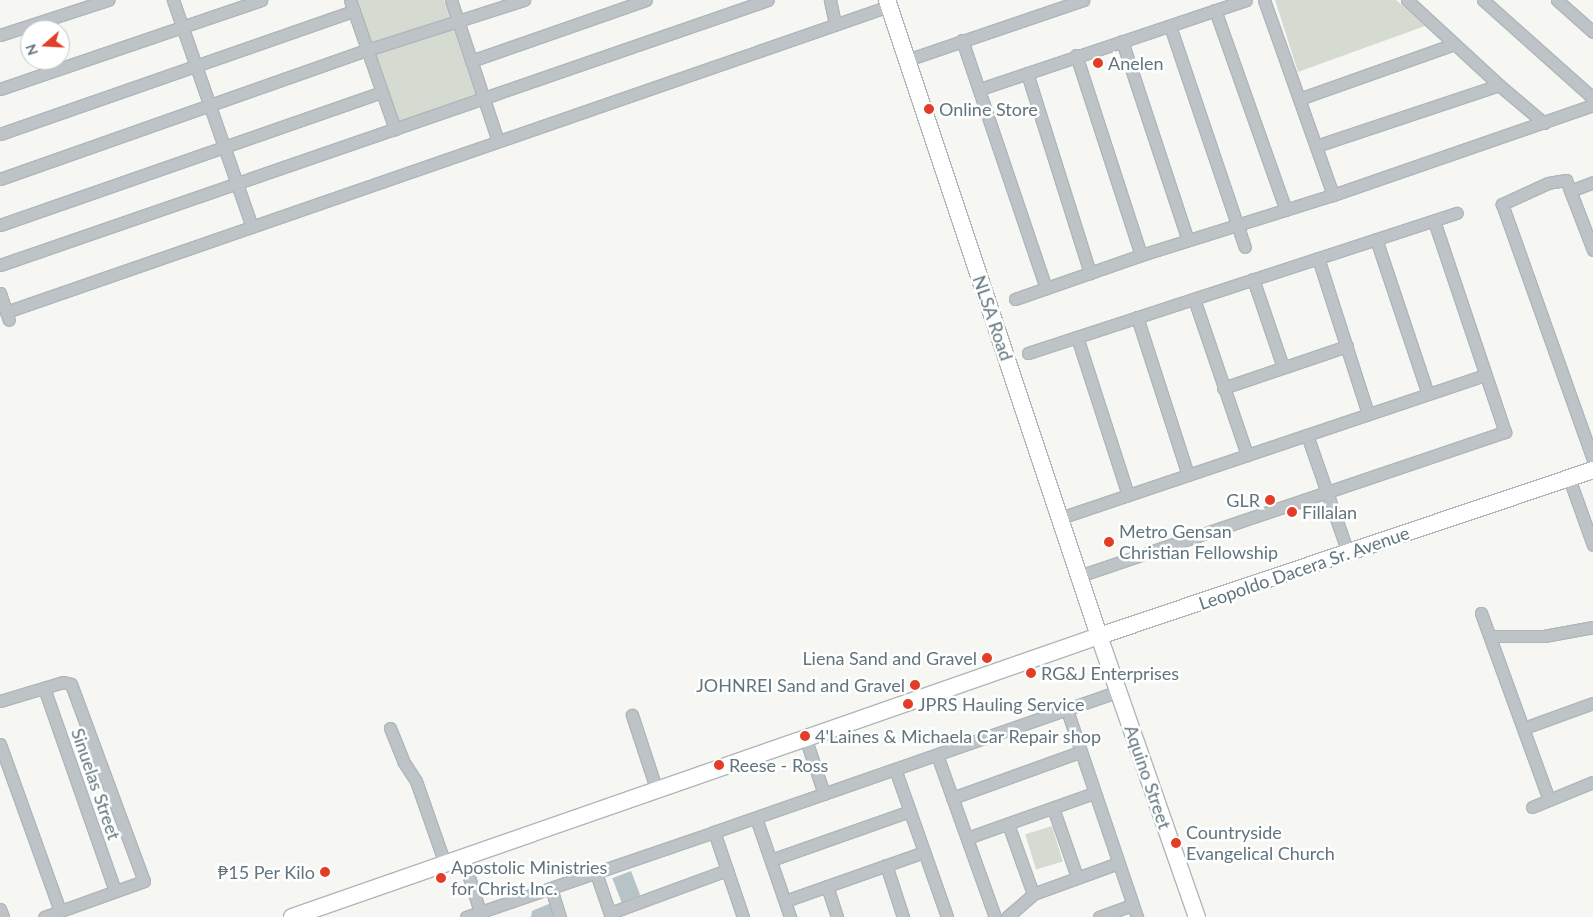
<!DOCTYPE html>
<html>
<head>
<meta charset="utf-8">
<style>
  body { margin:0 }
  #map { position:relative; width:1593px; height:917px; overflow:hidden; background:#f6f6f3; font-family:Lato,sans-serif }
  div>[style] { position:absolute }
  .green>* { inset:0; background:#d6dbd2; transform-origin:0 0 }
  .water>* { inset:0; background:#b6c4c7; transform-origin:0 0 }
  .roads { filter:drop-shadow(1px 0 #afb7ba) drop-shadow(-1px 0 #afb7ba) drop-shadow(0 1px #afb7ba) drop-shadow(0 -1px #afb7ba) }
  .minor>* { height:11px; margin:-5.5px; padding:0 5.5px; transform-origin:5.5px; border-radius:5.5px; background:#bdc3c6 }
  .secondary>* { height:16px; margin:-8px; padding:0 8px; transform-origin:8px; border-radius:8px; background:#fff }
  .dots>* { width:14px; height:14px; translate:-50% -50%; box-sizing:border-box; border:2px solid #fff; border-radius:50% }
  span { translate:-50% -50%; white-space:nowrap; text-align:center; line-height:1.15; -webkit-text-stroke:5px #fff; paint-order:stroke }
  .poi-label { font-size:18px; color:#61757e }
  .left { translate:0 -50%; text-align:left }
  .right { translate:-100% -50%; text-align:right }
  .street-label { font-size:18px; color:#61757e }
  .north { position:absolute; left:20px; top:20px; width:50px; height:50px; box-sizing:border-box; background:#fff; border:1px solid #c0c8cb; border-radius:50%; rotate:251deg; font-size:14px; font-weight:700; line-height:20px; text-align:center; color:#61757e }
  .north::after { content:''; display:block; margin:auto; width:18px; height:22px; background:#e23d27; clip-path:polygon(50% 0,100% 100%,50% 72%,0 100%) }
</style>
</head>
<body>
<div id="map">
  <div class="green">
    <div style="clip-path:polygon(356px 0,444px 0,476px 95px,398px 122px)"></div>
    <div style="clip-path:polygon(1275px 0,1396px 0,1425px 26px,1298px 72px)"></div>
    <div style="left:1052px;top:826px;width:37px;height:28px;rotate:73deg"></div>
  </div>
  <div class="water">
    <div style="left:631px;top:871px;width:26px;height:20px;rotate:69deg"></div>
    <div style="clip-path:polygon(551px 903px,556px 917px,531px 917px,532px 911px)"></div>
  </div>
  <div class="roads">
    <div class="minor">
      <div style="left:173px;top:0;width:240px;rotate:70.8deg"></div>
      <div style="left:350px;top:0;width:137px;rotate:70.8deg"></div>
      <div style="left:451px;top:0;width:149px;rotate:71.6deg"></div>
      <div style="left:830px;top:0;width:25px;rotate:78deg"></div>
      <div style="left:1264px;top:0;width:207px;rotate:70.5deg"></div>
      <div style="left:1407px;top:0;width:125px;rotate:42.7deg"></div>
      <div style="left:1499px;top:85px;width:59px;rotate:40.2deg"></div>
      <div style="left:1483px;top:0;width:147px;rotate:41.7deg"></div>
      <div style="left:1557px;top:0;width:48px;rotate:41.6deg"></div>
      <div style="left:1215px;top:10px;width:212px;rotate:70.5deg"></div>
      <div style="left:1170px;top:26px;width:233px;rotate:71.3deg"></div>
      <div style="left:0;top:35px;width:114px;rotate:-18deg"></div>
      <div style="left:962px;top:40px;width:262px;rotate:71.3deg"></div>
      <div style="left:1122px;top:41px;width:210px;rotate:71.7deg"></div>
      <div style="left:1076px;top:55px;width:210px;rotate:72deg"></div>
      <div style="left:907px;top:60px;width:186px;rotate:-18.8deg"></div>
      <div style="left:471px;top:61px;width:185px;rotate:-19.2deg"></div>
      <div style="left:1027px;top:73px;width:210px;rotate:72.5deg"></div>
      <div style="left:0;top:89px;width:276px;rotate:-18.8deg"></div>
      <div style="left:980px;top:89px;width:280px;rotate:-18.5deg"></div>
      <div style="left:1299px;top:99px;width:164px;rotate:-19.5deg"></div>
      <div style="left:0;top:134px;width:375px;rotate:-19.2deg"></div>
      <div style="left:1316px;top:146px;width:193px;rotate:-18.4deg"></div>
      <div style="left:0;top:179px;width:389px;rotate:-19.4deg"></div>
      <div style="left:367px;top:50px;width:165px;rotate:-17.7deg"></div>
      <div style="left:1570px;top:191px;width:25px;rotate:-21deg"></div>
      <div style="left:0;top:225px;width:404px;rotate:-19.2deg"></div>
      <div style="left:1376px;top:239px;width:163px;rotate:71.5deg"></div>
      <div style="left:1593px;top:250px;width:75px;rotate:-111.1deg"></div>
      <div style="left:1566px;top:180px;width:18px;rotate:171deg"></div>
      <div style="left:1548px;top:183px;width:51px;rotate:155.5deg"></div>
      <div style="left:1502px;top:204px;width:272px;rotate:70.4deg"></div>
      <div style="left:1318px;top:258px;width:164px;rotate:72.2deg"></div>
      <div style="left:0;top:265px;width:812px;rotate:-19.04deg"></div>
      <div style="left:1253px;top:279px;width:93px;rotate:71.2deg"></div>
      <div style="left:0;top:293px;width:28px;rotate:72deg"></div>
      <div style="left:1015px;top:299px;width:133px;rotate:-19.2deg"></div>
      <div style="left:1141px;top:255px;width:201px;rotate:-17.4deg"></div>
      <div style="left:1333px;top:195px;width:275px;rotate:-19.1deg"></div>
      <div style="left:1194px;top:299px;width:165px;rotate:71.2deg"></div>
      <div style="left:6px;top:312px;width:935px;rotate:-19.11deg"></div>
      <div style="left:1137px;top:317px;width:166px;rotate:72.1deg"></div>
      <div style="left:1077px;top:337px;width:166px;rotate:72.1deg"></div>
      <div style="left:1028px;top:353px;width:451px;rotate:-18.1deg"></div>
      <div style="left:1223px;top:388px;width:131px;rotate:-18.7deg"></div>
      <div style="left:1307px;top:435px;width:125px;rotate:70.8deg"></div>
      <div style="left:1569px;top:478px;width:71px;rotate:70.3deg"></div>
      <div style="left:1060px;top:518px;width:448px;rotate:-18.6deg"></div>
      <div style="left:1079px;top:576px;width:450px;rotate:-18.7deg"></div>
      <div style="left:1505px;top:432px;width:223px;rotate:-108.6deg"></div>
      <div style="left:1481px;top:613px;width:199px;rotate:70deg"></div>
      <div style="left:1490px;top:636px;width:54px"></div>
      <div style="left:1544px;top:636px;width:50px;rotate:-10.4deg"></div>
      <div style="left:44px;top:688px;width:215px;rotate:70.7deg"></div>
      <div style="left:0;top:701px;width:66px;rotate:-16.8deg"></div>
      <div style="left:63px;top:682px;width:8px;rotate:14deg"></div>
      <div style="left:71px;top:684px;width:210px;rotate:69.7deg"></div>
      <div style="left:144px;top:881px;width:106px;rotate:160.2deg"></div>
      <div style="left:1067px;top:710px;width:219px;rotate:71.3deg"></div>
      <div style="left:632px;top:715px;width:80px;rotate:71.8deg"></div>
      <div style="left:390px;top:728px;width:35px;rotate:68deg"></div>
      <div style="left:403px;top:761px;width:24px;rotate:57deg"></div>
      <div style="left:416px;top:781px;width:88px;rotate:70.7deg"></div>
      <div style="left:1524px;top:728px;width:73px;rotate:-19.9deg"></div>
      <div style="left:806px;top:740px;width:57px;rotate:71.6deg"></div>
      <div style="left:0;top:744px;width:177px;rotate:70.2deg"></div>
      <div style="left:937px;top:755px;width:172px;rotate:70.3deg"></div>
      <div style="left:895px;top:769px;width:157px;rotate:70.6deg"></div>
      <div style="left:952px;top:798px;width:136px;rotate:-19.8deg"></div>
      <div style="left:1532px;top:807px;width:66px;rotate:-22.3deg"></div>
      <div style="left:1053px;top:808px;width:73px;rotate:70.8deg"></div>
      <div style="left:756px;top:818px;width:105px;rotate:71deg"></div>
      <div style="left:1008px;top:824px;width:74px;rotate:70.3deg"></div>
      <div style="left:967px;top:838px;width:135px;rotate:-19.5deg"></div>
      <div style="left:463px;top:858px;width:57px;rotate:72.5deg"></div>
      <div style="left:771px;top:860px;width:147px;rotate:-19.4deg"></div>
      <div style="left:886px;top:865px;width:55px;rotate:71.9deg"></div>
      <div style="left:596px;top:873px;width:46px;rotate:71.2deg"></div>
      <div style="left:827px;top:886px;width:33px;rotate:72deg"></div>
      <div style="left:551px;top:888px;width:30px;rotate:73deg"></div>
      <div style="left:785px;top:901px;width:147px;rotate:-19.4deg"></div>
      <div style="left:0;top:909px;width:9px;rotate:69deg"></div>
      <div style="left:610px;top:913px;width:125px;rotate:-20.2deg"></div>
      <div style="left:466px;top:917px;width:262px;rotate:-18.9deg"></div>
      <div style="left:743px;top:917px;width:90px;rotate:-108.8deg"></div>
      <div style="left:714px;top:832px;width:428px;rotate:-19.2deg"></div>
      <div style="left:1007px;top:917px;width:35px;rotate:-41deg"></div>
      <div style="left:1033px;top:894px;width:90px;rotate:-20deg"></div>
      <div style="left:1099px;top:917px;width:35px;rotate:-20deg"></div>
    </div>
    <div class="secondary">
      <div style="left:887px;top:0;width:670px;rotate:71.57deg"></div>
      <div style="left:1099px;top:636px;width:298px;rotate:70.8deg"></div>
      <div style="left:292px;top:917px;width:855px;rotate:-19.2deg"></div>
      <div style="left:1099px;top:636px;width:521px;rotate:-18.57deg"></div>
    </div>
  </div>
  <div class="dots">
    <div style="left:1098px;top:63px;background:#e23d27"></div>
    <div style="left:929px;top:109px;background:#e23d27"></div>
    <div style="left:1270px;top:500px;background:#e23d27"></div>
    <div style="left:1292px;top:512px;background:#e23d27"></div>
    <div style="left:1109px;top:542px;background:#e23d27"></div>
    <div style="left:987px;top:658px;background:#e23d27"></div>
    <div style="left:1031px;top:673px;background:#e23d27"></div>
    <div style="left:915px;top:685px;background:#e23d27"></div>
    <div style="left:908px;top:704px;background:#e23d27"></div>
    <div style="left:805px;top:736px;background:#e23d27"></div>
    <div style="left:719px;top:765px;background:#e23d27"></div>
    <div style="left:1176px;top:843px;background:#e23d27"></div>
    <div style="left:325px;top:872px;background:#e23d27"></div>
    <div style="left:441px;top:878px;background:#e23d27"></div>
  </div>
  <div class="poi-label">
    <span class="left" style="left:1108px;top:63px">Anelen</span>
    <span class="left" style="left:939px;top:109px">Online Store</span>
    <span class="right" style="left:1260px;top:500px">GLR</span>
    <span class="left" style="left:1302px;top:512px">Fillalan</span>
    <span class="left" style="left:1119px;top:542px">Metro Gensan<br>Christian Fellowship</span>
    <span class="right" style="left:977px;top:658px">Liena Sand and Gravel</span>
    <span class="left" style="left:1041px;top:673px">RG&amp;J Enterprises</span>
    <span class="right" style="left:905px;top:685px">JOHNREI Sand and Gravel</span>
    <span class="left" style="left:918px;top:704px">JPRS Hauling Service</span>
    <span class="left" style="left:815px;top:736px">4'Laines &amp; Michaela Car Repair shop</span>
    <span class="left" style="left:729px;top:765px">Reese - Ross</span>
    <span class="left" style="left:1186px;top:843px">Countryside<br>Evangelical Church</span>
    <span class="left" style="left:451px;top:878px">Apostolic Ministries<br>for Christ Inc.</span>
    <span class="right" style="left:315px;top:872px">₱15 Per Kilo</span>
  </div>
  <div class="street-label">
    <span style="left:993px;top:318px;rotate:71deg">NLSA Road</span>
    <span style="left:1304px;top:568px;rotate:-19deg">Leopoldo Dacera Sr. Avenue</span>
    <span style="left:1148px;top:777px;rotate:71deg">Aquino Street</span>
    <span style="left:96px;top:784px;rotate:71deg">Sinuelas Street</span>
  </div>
  <div class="north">N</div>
</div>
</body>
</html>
